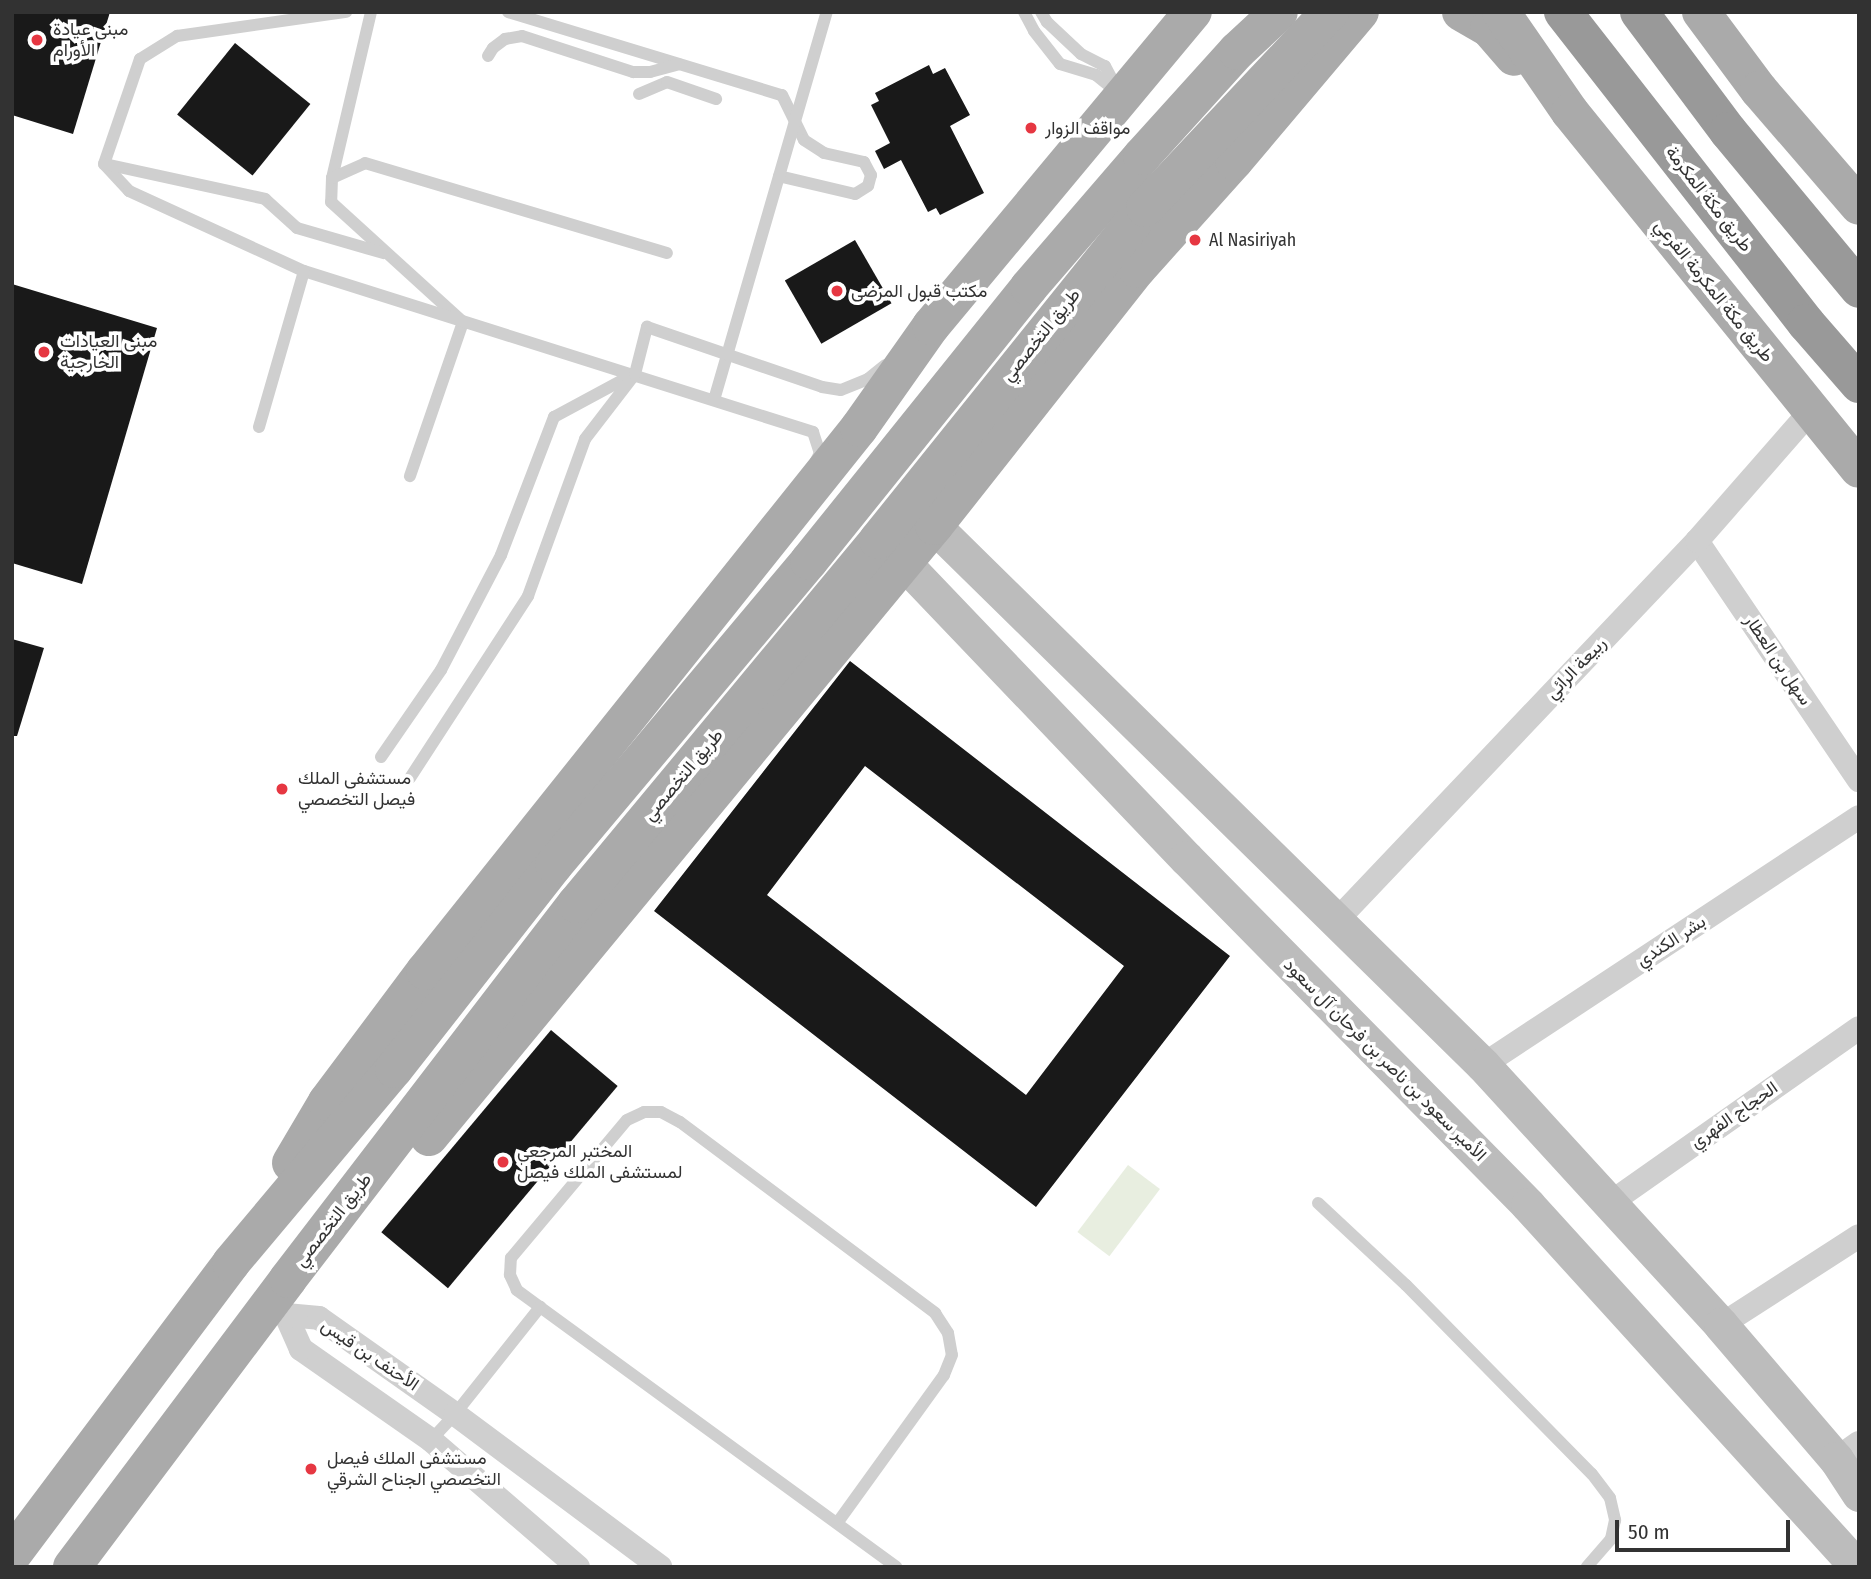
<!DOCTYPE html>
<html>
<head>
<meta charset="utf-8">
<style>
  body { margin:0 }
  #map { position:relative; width:1871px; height:1579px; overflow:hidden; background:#fff; font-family:"Fira Sans Condensed",Vazirmatn,sans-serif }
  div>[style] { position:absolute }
  .green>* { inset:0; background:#e8eee0; transform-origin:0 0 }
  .building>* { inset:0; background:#191919; transform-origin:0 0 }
  .lane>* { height:12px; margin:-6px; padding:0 6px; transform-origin:6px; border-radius:6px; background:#cfcfcf }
  .street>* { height:24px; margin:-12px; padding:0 12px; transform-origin:12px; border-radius:12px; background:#cfcfcf }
  .secondary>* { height:35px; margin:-17.5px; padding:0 17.5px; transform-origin:17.5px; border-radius:17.5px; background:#bcbcbc }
  .primary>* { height:38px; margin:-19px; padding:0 19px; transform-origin:19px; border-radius:19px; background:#aaa }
  .highway>* { height:38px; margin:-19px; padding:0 19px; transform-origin:19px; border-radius:19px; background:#999 }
  .dots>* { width:19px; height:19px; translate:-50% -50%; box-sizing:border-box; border:4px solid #fff; border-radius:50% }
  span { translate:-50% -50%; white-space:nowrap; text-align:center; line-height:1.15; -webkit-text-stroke:7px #fff; paint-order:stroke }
  .poi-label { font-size:18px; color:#323232 }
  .left { translate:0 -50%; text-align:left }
  .street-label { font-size:18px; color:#323232 }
  .frame { position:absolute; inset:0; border:14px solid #323232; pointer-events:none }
  .scale { position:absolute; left:1615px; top:1520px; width:175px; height:32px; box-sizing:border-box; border:4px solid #323232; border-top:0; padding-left:9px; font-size:21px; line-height:24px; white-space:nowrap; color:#323232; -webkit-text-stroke:5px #fff; paint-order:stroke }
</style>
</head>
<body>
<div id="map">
  <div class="green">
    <div style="left:1128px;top:1165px;width:40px;height:84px;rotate:37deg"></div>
  </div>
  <div class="building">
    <div style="clip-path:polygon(12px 12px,110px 12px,73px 134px,12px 115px)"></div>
    <div style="left:235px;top:43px;width:97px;height:92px;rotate:39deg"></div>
    <div style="clip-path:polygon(929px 65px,933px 74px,945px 68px,970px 115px,950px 126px,984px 193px,940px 215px,936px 208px,928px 212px,901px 160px,884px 169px,875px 151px,890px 143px,871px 105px,879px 101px,875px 93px)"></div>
    <div style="left:855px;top:240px;width:73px;height:81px;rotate:60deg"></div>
    <div style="clip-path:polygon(12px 284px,157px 328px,82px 584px,12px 563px)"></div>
    <div style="clip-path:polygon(12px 639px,44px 648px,17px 736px,12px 736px)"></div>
    <div style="clip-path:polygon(evenodd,850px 661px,1230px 956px,1036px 1207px,654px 911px,850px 661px,865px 766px,1124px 966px,1026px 1095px,767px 895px,865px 766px)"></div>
    <div style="left:551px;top:1030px;width:87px;height:264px;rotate:40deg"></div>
  </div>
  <div class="lane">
    <div style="left:371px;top:12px;width:171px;rotate:103.2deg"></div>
    <div style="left:332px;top:178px;width:24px;rotate:92deg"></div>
    <div style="left:331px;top:202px;width:178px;rotate:42.3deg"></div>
    <div style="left:463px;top:322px;width:163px;rotate:109deg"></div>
    <div style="left:508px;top:12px;width:286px;rotate:16.9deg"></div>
    <div style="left:782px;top:95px;width:50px;rotate:63.9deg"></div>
    <div style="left:804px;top:140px;width:24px;rotate:33deg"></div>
    <div style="left:824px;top:153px;width:41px;rotate:12.7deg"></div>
    <div style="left:864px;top:162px;width:15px;rotate:62deg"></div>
    <div style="left:871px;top:175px;width:11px;rotate:105deg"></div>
    <div style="left:868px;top:186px;width:15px;rotate:148deg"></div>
    <div style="left:855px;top:194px;width:78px;rotate:-166.7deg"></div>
    <div style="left:1024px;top:12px;width:21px;rotate:62deg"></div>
    <div style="left:1034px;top:31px;width:42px;rotate:51.8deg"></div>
    <div style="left:1060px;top:64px;width:38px;rotate:17deg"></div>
    <div style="left:1096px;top:75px;width:32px;rotate:39deg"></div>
    <div style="left:1041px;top:12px;width:12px;rotate:59deg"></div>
    <div style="left:1047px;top:22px;width:47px;rotate:43.3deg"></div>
    <div style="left:1081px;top:54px;width:27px;rotate:27deg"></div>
    <div style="left:1105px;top:66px;width:26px;rotate:62deg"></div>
    <div style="left:488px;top:56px;width:9px;rotate:-58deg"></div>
    <div style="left:493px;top:48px;width:15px;rotate:-37deg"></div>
    <div style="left:505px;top:39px;width:17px;rotate:-10deg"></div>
    <div style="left:522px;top:36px;width:117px;rotate:18deg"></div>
    <div style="left:633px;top:72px;width:17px"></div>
    <div style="left:650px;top:72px;width:30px;rotate:-15deg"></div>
    <div style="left:639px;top:94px;width:30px;rotate:-23deg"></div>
    <div style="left:667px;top:82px;width:52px;rotate:19.1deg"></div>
    <div style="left:104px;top:164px;width:37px;rotate:47deg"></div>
    <div style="left:129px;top:191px;width:192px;rotate:24.6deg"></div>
    <div style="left:304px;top:271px;width:534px;rotate:17.55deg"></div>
    <div style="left:813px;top:432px;width:22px;rotate:72deg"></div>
    <div style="left:820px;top:453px;width:9px;rotate:117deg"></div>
    <div style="left:104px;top:164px;width:111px;rotate:-71.1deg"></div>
    <div style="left:140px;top:59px;width:44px;rotate:-31.9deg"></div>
    <div style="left:177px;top:36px;width:171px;rotate:-8.1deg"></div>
    <div style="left:105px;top:164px;width:164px;rotate:12.3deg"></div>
    <div style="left:265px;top:199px;width:43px;rotate:42.2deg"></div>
    <div style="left:297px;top:228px;width:90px;rotate:16.2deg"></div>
    <div style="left:332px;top:178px;width:36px;rotate:-24deg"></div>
    <div style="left:365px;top:163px;width:315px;rotate:16.6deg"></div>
    <div style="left:714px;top:400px;width:404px;rotate:-73.8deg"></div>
    <div style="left:259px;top:427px;width:162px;rotate:-73.9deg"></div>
    <div style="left:381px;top:757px;width:106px;rotate:-55.4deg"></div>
    <div style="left:441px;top:670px;width:130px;rotate:-62.4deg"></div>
    <div style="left:501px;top:555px;width:148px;rotate:-69deg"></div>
    <div style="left:554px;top:417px;width:89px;rotate:-28.3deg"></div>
    <div style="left:410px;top:778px;width:217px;rotate:-57deg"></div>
    <div style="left:528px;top:596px;width:167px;rotate:-70deg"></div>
    <div style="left:585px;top:439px;width:82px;rotate:-52.4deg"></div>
    <div style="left:635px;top:374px;width:49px;rotate:-75.7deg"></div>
    <div style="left:647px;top:327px;width:185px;rotate:18.9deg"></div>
    <div style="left:822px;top:387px;width:19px;rotate:9deg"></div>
    <div style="left:841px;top:390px;width:29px;rotate:-22deg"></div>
    <div style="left:868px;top:379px;width:22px;rotate:-39deg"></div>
    <div style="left:1318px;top:1203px;width:120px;rotate:43deg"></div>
    <div style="left:1406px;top:1285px;width:265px;rotate:45.5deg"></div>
    <div style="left:1592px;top:1474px;width:30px;rotate:53deg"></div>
    <div style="left:1610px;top:1498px;width:23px;rotate:77deg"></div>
    <div style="left:1615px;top:1520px;width:19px;rotate:102deg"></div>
    <div style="left:1611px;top:1539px;width:37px;rotate:131deg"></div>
    <div style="left:540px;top:1307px;width:29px;rotate:-144deg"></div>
    <div style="left:517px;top:1290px;width:17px;rotate:-115deg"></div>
    <div style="left:510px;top:1275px;width:17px;rotate:-87deg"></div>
    <div style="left:511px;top:1258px;width:180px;rotate:-50deg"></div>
    <div style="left:627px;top:1120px;width:19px;rotate:-25deg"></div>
    <div style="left:644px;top:1112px;width:17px"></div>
    <div style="left:661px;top:1112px;width:21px;rotate:28deg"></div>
    <div style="left:680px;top:1122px;width:319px;rotate:36.8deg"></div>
    <div style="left:935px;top:1313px;width:24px;rotate:57deg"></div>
    <div style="left:948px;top:1333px;width:22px;rotate:80deg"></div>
    <div style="left:952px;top:1355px;width:22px;rotate:112deg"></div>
    <div style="left:944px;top:1375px;width:181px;rotate:125.8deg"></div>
    <div style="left:431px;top:1440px;width:35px;rotate:-47deg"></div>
    <div style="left:455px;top:1414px;width:137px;rotate:-51.5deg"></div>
    <div style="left:540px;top:1307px;width:441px;rotate:36.1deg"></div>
  </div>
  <div class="street">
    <div style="left:1697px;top:541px;width:289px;rotate:55.9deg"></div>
    <div style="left:1337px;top:920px;width:523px;rotate:-46.47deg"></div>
    <div style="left:1697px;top:541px;width:173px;rotate:-48.8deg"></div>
    <div style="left:1483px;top:1065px;width:450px;rotate:-33.4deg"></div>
    <div style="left:1610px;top:1203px;width:304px;rotate:-35.1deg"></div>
    <div style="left:1721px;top:1325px;width:164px;rotate:-32.8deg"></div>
    <div style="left:1836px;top:1459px;width:28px;rotate:-35deg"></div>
    <div style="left:578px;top:1567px;width:194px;rotate:-139.2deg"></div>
    <div style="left:431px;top:1440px;width:159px;rotate:-145deg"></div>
    <div style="left:301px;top:1349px;width:37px;rotate:-114deg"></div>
    <div style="left:286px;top:1315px;width:33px;rotate:5deg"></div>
    <div style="left:319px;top:1318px;width:166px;rotate:35.2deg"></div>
    <div style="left:455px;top:1414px;width:256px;rotate:36.7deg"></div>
  </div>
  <div class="secondary">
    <div style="left:934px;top:526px;width:769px;rotate:44.47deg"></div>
    <div style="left:1483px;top:1065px;width:352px;rotate:47.5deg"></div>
    <div style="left:1721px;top:1325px;width:177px;rotate:49.4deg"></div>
    <div style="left:1836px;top:1459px;width:42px;rotate:56.7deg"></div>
    <div style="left:903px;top:562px;width:410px;rotate:46.3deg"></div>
    <div style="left:1186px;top:858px;width:487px;rotate:45.4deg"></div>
    <div style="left:1528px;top:1205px;width:489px;rotate:47.7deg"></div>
  </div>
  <div class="primary">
    <div style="left:1461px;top:12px;width:32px;rotate:30deg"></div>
    <div style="left:1489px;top:28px;width:38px;rotate:49deg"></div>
    <div style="left:1501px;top:12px;width:121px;rotate:55.4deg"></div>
    <div style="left:1570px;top:112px;width:459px;rotate:51deg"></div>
    <div style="left:1701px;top:12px;width:97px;rotate:53.4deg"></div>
    <div style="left:1759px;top:90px;width:153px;rotate:49.2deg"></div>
    <div style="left:429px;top:1137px;width:793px;rotate:-50.43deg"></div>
    <div style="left:934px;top:526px;width:328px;rotate:-51.7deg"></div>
    <div style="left:1137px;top:269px;width:145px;rotate:-48.1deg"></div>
    <div style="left:1234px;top:161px;width:195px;rotate:-49.8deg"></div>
    <div style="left:291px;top:1163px;width:71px;rotate:-59.5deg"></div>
    <div style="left:327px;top:1102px;width:164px;rotate:-53.2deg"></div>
    <div style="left:425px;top:971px;width:695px;rotate:-51.37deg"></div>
    <div style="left:859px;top:428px;width:125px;rotate:-54.8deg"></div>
    <div style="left:931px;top:326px;width:409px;rotate:-50.2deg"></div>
    <div style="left:12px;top:1555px;width:365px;rotate:-53.1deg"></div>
    <div style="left:231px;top:1263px;width:253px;rotate:-50deg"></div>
    <div style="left:394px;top:1069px;width:259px;rotate:-51.9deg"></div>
    <div style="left:554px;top:865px;width:397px;rotate:-50deg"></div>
    <div style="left:809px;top:561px;width:351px;rotate:-51.2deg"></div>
    <div style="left:1029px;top:287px;width:173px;rotate:-49.2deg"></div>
    <div style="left:1142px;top:156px;width:142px;rotate:-47.9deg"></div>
    <div style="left:1237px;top:51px;width:57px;rotate:-42.9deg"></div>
    <div style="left:72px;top:1567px;width:360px;rotate:-53.1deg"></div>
    <div style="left:288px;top:1279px;width:473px;rotate:-52.5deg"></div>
    <div style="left:576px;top:904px;width:473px;rotate:-50.3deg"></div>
    <div style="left:878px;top:540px;width:426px;rotate:-51.2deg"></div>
    <div style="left:1145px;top:208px;width:270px;rotate:-46.7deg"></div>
  </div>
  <div class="highway">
    <div style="left:1563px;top:12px;width:395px;rotate:52deg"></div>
    <div style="left:1806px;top:323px;width:81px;rotate:49deg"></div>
    <div style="left:1639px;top:12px;width:149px;rotate:53.2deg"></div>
    <div style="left:1728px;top:131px;width:205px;rotate:50.3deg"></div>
  </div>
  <div class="dots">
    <div style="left:37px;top:40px;background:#e63742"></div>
    <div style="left:1031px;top:128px;background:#e63742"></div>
    <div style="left:1195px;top:240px;background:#e63742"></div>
    <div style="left:837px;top:291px;background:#e63742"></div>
    <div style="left:44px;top:352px;background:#e63742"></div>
    <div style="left:282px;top:789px;background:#e63742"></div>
    <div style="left:503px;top:1162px;background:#e63742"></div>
    <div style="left:311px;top:1469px;background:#e63742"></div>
  </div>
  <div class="poi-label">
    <span class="left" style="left:53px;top:40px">مبنى عيادة<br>الأورام</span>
    <span class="left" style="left:1045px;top:128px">مواقف الزوار</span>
    <span class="left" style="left:1209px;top:240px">Al Nasiriyah</span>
    <span class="left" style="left:851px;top:291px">مكتب قبول المرضى</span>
    <span class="left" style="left:60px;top:352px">مبنى العيادات<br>الخارجية</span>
    <span class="left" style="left:298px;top:789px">مستشفى الملك<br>فيصل التخصصي</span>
    <span class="left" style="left:517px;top:1162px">المختبر المرجعي<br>لمستشفى الملك فيصل</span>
    <span class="left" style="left:327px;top:1469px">مستشفى الملك فيصل<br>التخصصي الجناح الشرقي</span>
  </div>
  <div class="street-label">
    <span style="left:1709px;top:199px;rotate:52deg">طريق مكة المكرمة</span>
    <span style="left:1714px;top:291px;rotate:51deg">طريق مكة المكرمة الفرعي</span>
    <span style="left:1041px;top:335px;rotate:-51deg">طريق التخصصي</span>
    <span style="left:1778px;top:660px;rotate:56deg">سهل بن العطار</span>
    <span style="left:1576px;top:668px;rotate:-46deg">ربيعة الرائي</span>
    <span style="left:683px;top:775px;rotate:-50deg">طريق التخصصي</span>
    <span style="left:1671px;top:941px;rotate:-33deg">بشر الكندي</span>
    <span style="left:1385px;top:1060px;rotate:45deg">الأمير سعود بن ناصر بن فرحان آل سعود</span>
    <span style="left:1734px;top:1115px;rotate:-35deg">الحجاج الفهري</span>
    <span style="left:333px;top:1220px;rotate:-52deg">طريق التخصصي</span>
    <span style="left:370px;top:1355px;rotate:34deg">الأحنف بن قيس</span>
  </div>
  <div class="frame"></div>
  <div class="scale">50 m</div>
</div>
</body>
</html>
